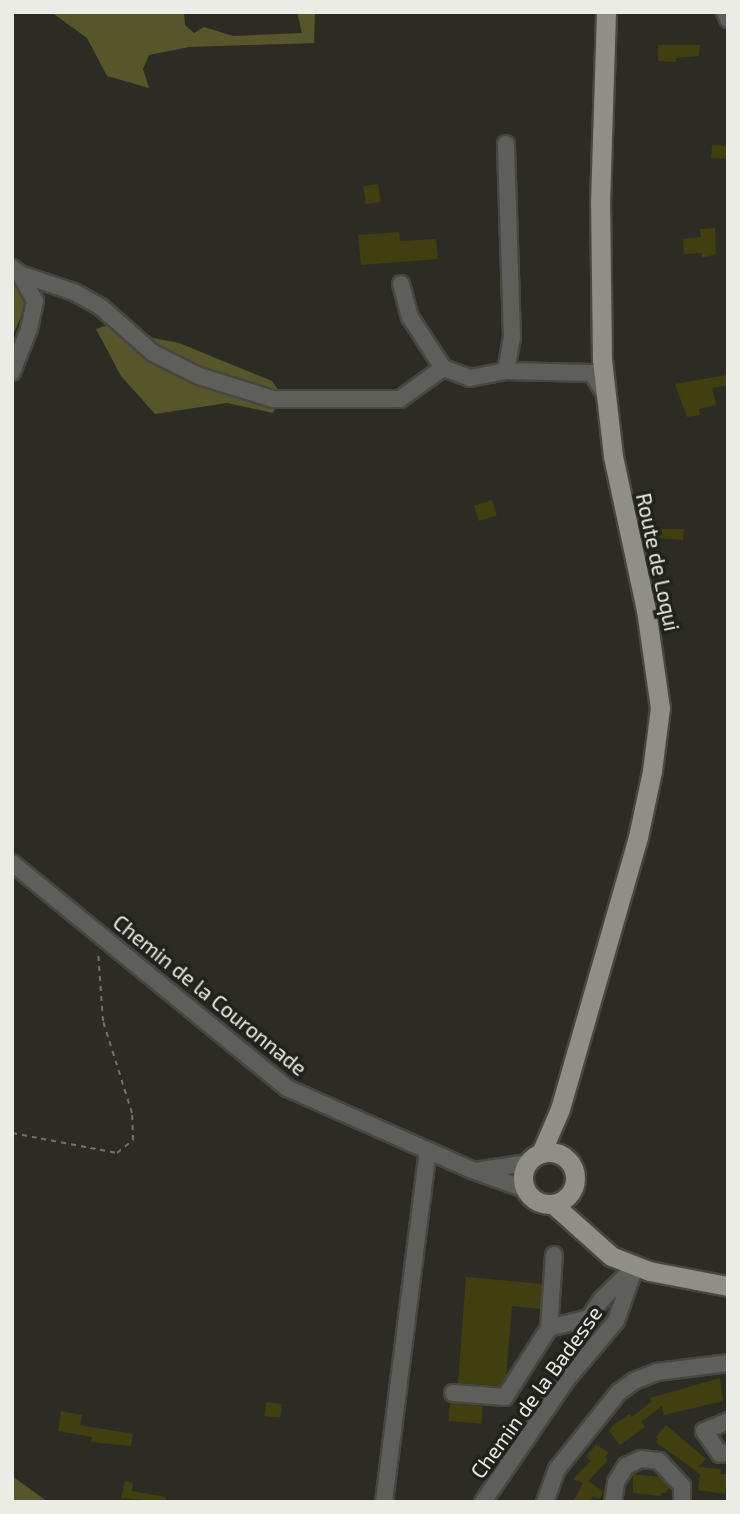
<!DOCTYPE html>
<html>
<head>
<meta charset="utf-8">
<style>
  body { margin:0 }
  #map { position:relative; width:740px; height:1514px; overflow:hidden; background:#2c2c25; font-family:"Exo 2",sans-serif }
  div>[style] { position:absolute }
  .green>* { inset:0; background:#57562b }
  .building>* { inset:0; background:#413f0f; transform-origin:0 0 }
  .path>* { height:2px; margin-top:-1px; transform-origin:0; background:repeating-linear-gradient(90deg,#72726c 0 5px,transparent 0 10px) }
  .roads { filter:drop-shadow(2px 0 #474740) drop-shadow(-2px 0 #474740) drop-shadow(0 2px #474740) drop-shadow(0 -2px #474740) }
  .minor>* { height:16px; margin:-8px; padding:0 8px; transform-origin:8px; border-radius:8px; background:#5e5e5a }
  .major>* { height:19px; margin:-9.5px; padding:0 9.5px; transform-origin:9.5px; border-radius:9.5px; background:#8f8f88 }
  .major>.ring { margin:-9.5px; padding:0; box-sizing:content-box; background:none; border:19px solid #8f8f88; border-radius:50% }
  span { translate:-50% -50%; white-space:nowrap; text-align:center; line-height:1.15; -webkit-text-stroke:7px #22221c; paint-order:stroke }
  .street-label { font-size:21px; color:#ecece7 }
  .frame { position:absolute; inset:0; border:14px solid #ecece7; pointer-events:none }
</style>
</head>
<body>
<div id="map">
  <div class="green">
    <div style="clip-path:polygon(51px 12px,184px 12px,185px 25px,194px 33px,204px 27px,233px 36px,302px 33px,297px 12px,315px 12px,314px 43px,189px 47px,149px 55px,143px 69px,149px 88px,107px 76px,87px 38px)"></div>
    <div style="clip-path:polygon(12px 272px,29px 298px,12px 337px)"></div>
    <div style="clip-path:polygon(123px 320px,153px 338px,179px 343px,272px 381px,281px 394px,273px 413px,227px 403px,155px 414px,121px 376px,96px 329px)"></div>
    <div style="clip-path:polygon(12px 1476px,48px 1502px,12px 1502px)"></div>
  </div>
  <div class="building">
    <div style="clip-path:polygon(658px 45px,700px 45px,699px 56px,676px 58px,676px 62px,658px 61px)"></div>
    <div style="left:712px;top:145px;width:16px;height:13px;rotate:4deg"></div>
    <div style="left:378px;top:184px;width:18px;height:15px;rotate:81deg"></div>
    <div style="clip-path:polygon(715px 228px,716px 254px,702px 258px,702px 253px,684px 254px,683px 239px,701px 237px,700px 229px)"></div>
    <div style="clip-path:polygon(399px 232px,400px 241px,436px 239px,438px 259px,361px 265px,358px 235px)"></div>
    <div style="clip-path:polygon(727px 375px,728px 385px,712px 388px,716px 405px,699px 409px,700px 415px,687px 417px,675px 384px)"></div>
    <div style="left:492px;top:500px;width:16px;height:19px;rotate:72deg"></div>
    <div style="clip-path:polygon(656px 529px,684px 529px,683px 540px,656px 538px)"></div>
    <div style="clip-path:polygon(466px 1277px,542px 1284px,540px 1309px,512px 1306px,506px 1376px,500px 1386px,458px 1383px)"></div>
    <div style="clip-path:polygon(720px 1378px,723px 1401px,664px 1415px,662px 1406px,641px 1422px,645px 1427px,620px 1445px,609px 1431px,612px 1426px,629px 1414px,632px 1417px,651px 1402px,650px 1398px)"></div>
    <div style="left:266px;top:1402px;width:16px;height:14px;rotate:7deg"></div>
    <div style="left:450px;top:1403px;width:33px;height:18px;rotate:5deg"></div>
    <div style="clip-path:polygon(61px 1411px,82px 1415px,80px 1425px,133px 1434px,131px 1446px,91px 1442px,92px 1437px,58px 1431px)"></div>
    <div style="clip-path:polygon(666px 1425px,706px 1459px,698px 1467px,721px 1469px,720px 1474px,728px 1474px,725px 1494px,698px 1490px,700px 1474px,656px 1442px,658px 1439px,656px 1437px)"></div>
    <div style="clip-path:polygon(596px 1445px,609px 1452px,605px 1457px,608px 1460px,588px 1481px,604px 1492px,599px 1499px,593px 1496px,590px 1502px,573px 1502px,583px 1483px,573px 1479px,591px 1461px,586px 1456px)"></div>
    <div style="clip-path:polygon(633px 1474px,659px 1477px,669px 1487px,666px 1493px,661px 1493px,661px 1496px,633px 1493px)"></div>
    <div style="clip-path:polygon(125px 1481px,133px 1483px,132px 1491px,166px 1497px,166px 1502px,121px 1498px)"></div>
  </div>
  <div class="path">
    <div style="left:12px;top:1133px;width:107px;rotate:10.8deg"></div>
    <div style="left:117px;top:1153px;width:21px;rotate:-39deg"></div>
    <div style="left:133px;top:1140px;width:27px;rotate:-92deg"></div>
    <div style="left:132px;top:1113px;width:96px;rotate:-107.5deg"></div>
    <div style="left:103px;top:1021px;width:70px;rotate:-94.1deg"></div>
  </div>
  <div class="roads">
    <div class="minor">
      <div style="left:725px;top:12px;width:8px;rotate:67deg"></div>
      <div style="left:12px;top:268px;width:10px;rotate:37deg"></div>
      <div style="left:20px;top:274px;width:57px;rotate:18.4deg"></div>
      <div style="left:74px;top:292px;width:31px;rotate:29deg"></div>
      <div style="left:101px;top:307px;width:69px;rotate:41.5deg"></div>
      <div style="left:153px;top:353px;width:51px;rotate:26.6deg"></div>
      <div style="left:199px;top:376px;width:77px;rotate:17.3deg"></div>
      <div style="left:273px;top:399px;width:127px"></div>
      <div style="left:400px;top:399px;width:53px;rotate:-35.8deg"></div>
      <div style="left:443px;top:368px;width:29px;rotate:20deg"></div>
      <div style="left:470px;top:378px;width:37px;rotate:-11deg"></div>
      <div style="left:506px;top:371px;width:86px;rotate:1.3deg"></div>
      <div style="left:592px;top:373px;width:22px;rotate:58deg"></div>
      <div style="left:401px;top:284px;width:34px;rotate:75deg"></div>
      <div style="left:410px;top:317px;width:61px;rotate:57.1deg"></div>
      <div style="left:506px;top:371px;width:35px;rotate:-80deg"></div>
      <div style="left:512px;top:337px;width:193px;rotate:-91.8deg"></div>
      <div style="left:12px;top:372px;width:46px;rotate:-68.4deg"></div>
      <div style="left:29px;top:329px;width:29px;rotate:-78deg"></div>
      <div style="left:35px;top:301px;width:31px;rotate:-119deg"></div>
      <div style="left:12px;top:863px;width:355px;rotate:39.3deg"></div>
      <div style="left:287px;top:1088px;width:202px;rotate:23.9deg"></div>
      <div style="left:472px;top:1170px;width:56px;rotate:19.7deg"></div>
      <div style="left:481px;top:1170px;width:47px;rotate:-8.7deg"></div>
      <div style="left:554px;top:1255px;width:73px;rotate:93.9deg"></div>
      <div style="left:549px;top:1328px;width:41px;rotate:-14deg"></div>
      <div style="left:589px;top:1318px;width:23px;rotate:-56deg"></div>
      <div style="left:602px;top:1299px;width:42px;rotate:-44deg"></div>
      <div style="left:453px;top:1393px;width:52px;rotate:4.4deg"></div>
      <div style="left:505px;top:1397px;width:82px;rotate:-57.5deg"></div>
      <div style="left:728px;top:1421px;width:26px;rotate:157deg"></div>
      <div style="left:704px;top:1431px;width:28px;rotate:55deg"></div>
      <div style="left:720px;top:1454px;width:8px;rotate:-14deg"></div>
      <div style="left:384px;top:1502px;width:354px;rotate:-82.9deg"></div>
      <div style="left:483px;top:1502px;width:149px;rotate:-55.7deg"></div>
      <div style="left:567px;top:1379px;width:76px;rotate:-49.8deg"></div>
      <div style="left:616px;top:1321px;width:57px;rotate:-70.6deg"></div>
      <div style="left:545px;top:1502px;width:35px;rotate:-70deg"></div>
      <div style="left:557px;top:1469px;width:99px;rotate:-51.2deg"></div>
      <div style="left:619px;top:1392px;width:19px;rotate:-36deg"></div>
      <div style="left:634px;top:1381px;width:25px;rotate:-21deg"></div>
      <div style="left:657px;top:1372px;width:72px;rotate:-7.2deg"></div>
      <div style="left:613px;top:1502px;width:20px;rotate:-81deg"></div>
      <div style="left:616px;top:1482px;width:19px;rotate:-58deg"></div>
      <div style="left:626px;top:1466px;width:17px;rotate:-25deg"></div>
      <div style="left:641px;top:1459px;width:18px;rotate:6deg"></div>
      <div style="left:659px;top:1461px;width:34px;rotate:47deg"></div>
      <div style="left:682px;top:1486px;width:16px;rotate:90deg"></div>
    </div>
    <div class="major">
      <div class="ring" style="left:523px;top:1152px;width:33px;height:33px"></div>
      <div style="left:541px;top:1153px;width:48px;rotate:-66.6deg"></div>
      <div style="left:560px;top:1109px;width:283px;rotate:-74deg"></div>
      <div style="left:638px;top:837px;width:67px;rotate:-78deg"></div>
      <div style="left:652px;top:771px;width:64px;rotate:-82.8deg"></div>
      <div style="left:660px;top:708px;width:99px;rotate:-98.1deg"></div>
      <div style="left:646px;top:610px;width:157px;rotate:-102.1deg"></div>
      <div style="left:613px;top:456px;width:97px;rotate:-96.5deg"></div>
      <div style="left:602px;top:360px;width:157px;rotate:-90.7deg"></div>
      <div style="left:600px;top:203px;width:191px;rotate:-88.2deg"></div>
      <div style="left:554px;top:1205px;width:76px;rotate:41.8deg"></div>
      <div style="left:611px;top:1256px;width:41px;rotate:21.5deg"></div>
      <div style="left:649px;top:1271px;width:80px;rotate:10.8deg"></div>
    </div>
  </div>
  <div class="street-label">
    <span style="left:658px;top:562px;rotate:78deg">Route de Loqui</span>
    <span style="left:210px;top:995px;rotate:39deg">Chemin de la Couronnade</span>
    <span style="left:536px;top:1392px;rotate:-54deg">Chemin de la Badesse</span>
  </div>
  <div class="frame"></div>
</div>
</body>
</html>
